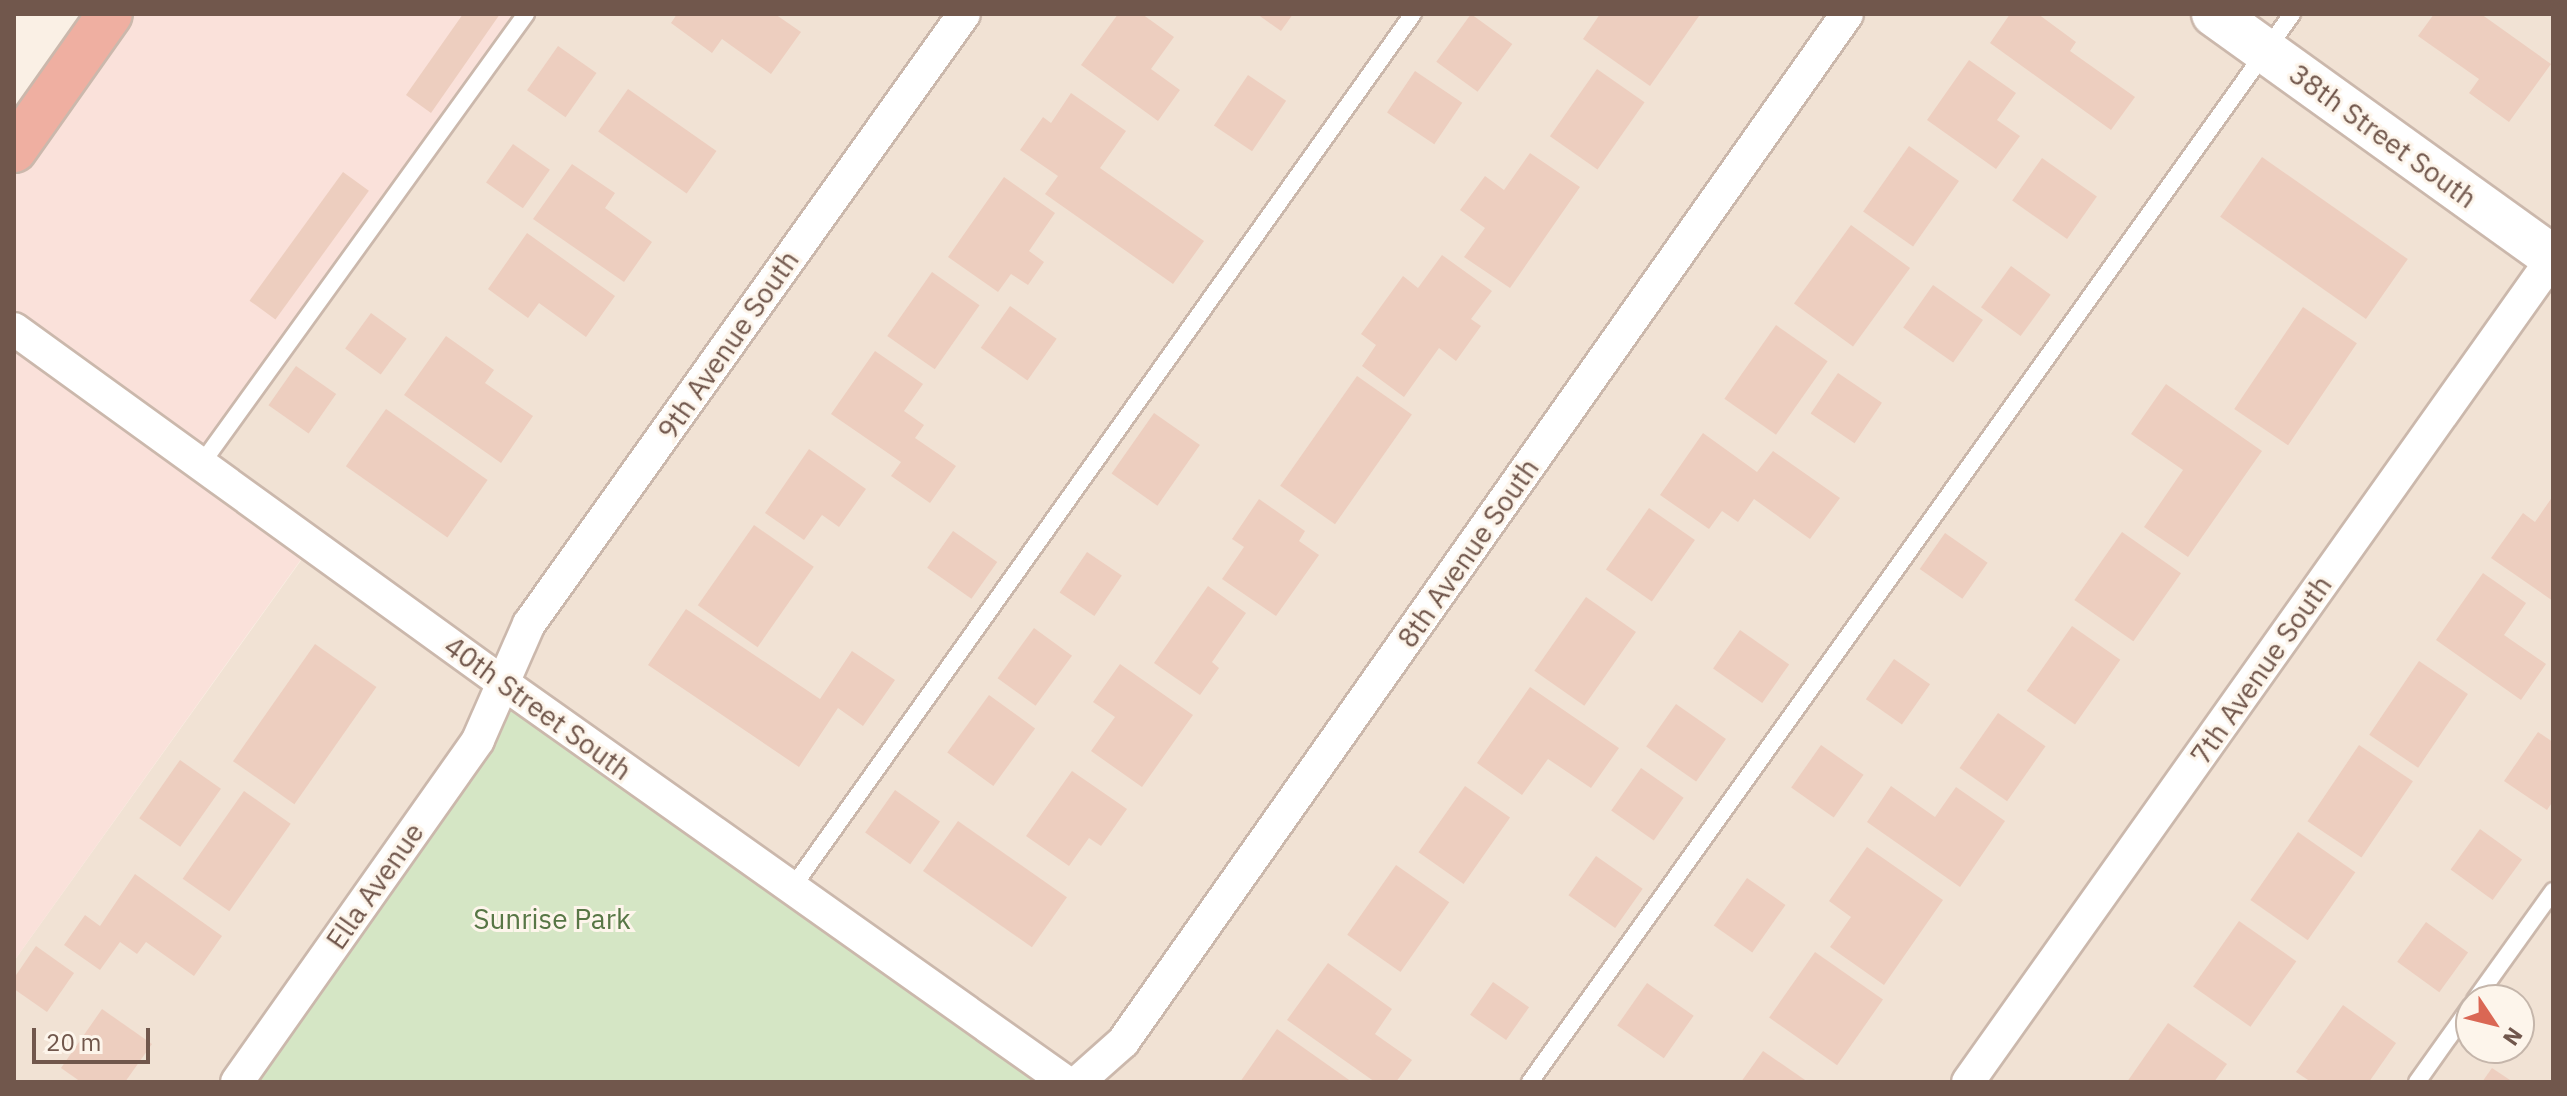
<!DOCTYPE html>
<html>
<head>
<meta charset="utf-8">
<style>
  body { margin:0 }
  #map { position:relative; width:2567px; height:1096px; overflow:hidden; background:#faf0e5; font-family:"IBM Plex Sans",sans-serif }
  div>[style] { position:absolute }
  .residential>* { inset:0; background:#f1e2d4 }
  .commercial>* { inset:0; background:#fae1da }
  .green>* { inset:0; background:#d5e6c5 }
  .building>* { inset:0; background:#edcebf; transform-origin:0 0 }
  .roads { filter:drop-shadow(2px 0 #cbb8ac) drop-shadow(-2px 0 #cbb8ac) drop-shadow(0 2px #cbb8ac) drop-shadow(0 -2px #cbb8ac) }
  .lane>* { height:16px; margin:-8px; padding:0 8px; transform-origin:8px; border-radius:8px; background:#fff }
  .street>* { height:32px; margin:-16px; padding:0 16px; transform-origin:16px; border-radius:16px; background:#fff }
  .secondary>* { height:44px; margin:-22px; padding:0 22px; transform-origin:22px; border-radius:22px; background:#fff }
  .highway>* { height:44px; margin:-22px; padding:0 22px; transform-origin:22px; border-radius:22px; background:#efafa1 }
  span { translate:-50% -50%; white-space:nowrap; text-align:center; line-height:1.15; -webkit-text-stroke:6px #fdf5eb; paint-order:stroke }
  .street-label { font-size:28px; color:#71574c }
  .park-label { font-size:28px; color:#577645 }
  .frame { position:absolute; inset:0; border:16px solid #71574c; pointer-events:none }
  .north { position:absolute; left:2455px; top:984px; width:80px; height:80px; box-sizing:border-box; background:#fdf5eb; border:2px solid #c5b6ab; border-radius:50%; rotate:125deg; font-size:22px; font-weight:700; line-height:32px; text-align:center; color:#71574c }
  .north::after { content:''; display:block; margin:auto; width:28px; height:36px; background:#da6754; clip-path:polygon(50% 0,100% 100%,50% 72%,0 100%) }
  .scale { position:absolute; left:32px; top:1028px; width:118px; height:36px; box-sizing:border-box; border:4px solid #71574c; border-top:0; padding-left:10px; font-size:24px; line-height:28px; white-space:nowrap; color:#71574c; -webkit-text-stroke:6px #fdf5eb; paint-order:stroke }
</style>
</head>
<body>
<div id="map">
  <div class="residential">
    <div style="clip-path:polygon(evenodd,526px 14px,2553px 14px,2553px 1082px,14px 1082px,14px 961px,312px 545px,202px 463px,526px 14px,2471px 1000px,2519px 1000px,2519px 1048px,2471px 1048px,2471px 1000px)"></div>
  </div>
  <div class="commercial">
    <div style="clip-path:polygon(110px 14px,526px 14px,202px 463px,312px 544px,14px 961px,14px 150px)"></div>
  </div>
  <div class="green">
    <div style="clip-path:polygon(503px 683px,1066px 1082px,237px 1082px)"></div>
  </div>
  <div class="building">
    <div style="clip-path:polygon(463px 14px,500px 14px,431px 113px,406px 95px)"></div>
    <div style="clip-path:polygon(677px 14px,775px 14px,801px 32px,771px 74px,722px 39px,712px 53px,671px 23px)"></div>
    <div style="clip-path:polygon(1118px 14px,1142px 14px,1174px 37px,1151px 69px,1180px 90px,1158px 121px,1081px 65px)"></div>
    <div style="clip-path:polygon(1257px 14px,1293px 14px,1281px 31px)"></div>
    <div style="left:1471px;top:14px;width:51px;height:59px;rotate:36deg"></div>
    <div style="clip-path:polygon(1600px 14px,1696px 14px,1699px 16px,1650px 86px,1583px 39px)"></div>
    <div style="clip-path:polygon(2010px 14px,2038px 14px,2076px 42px,2070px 51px,2135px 97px,2111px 130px,1990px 43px)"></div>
    <div style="clip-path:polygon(2434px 14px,2481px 14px,2551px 64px,2509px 122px,2469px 93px,2479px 79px,2418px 36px)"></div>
    <div style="left:558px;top:46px;width:47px;height:54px;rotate:35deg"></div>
    <div style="clip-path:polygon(1969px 60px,2016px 93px,1997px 120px,2020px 136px,1996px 169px,1927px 120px)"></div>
    <div style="left:1597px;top:69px;width:58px;height:82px;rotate:35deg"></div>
    <div style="left:1415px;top:71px;width:57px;height:50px;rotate:34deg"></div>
    <div style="left:1248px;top:75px;width:46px;height:61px;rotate:34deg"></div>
    <div style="left:628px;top:89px;width:108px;height:52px;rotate:35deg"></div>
    <div style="clip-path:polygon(1071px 93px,1126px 131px,1100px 168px,1204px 241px,1173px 284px,1045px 194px,1058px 176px,1020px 150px,1043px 117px,1051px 123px)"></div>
    <div style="left:513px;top:144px;width:45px;height:47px;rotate:35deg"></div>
    <div style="left:1909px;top:146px;width:61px;height:80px;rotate:35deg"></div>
    <div style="clip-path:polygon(1530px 153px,1580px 187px,1510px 288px,1464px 257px,1485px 228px,1460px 210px,1485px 176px,1504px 190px)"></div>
    <div style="left:2262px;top:157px;width:178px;height:73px;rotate:35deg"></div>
    <div style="left:2042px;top:158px;width:67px;height:52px;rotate:35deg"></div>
    <div style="clip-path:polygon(572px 164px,615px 193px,605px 208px,652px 242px,624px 282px,533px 219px)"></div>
    <div style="left:343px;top:172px;width:32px;height:159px;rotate:36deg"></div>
    <div style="clip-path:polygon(1004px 177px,1055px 213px,1029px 251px,1044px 262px,1028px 285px,1011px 274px,998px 292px,948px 257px)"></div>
    <div style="left:1851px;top:225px;width:73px;height:97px;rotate:36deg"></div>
    <div style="clip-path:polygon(527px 233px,615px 296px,586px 337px,539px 303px,528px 318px,488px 289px)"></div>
    <div style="clip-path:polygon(1442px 255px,1492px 291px,1471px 319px,1481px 326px,1456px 361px,1439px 348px,1404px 397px,1362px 366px,1376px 345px,1361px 334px,1403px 276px,1418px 288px)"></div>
    <div style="left:2011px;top:266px;width:49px;height:51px;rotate:36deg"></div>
    <div style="left:932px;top:272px;width:58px;height:78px;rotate:35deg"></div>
    <div style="left:1933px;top:285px;width:61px;height:52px;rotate:35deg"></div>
    <div style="left:1010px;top:306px;width:57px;height:51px;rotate:35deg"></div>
    <div style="left:2303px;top:307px;width:65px;height:123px;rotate:34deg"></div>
    <div style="left:371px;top:313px;width:44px;height:44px;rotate:36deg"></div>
    <div style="left:1776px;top:325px;width:63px;height:90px;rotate:35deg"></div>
    <div style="clip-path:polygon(446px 336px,494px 370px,485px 383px,533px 416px,501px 463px,404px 395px)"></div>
    <div style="clip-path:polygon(875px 351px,923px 384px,904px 411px,924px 425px,915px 438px,956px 466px,930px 503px,891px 476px,901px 462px,831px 414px)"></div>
    <div style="left:296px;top:366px;width:49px;height:48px;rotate:35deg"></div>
    <div style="left:1838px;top:373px;width:53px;height:49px;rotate:34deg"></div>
    <div style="left:1357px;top:376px;width:67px;height:134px;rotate:35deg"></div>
    <div style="clip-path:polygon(2166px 384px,2262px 451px,2188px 557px,2144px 527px,2183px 470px,2131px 434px)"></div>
    <div style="left:386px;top:409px;width:124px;height:70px;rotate:35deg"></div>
    <div style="left:1154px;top:413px;width:56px;height:74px;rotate:35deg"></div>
    <div style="clip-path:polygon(1703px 433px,1757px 472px,1773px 451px,1840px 498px,1810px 539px,1754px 499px,1738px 522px,1722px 511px,1709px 529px,1660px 495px)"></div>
    <div style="clip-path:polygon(809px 449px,866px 489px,839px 527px,822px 515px,804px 540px,765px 513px)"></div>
    <div style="clip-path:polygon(2553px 496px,2553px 601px,2491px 558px,2523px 513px,2535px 522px)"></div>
    <div style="clip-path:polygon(1259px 499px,1305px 531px,1299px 541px,1319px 555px,1276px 616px,1222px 579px,1244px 547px,1232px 539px)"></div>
    <div style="left:1649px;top:508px;width:56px;height:75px;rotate:35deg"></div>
    <div style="left:754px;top:525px;width:73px;height:98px;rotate:35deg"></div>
    <div style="left:953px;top:531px;width:54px;height:45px;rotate:35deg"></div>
    <div style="left:2122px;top:532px;width:72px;height:83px;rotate:35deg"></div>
    <div style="left:1945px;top:533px;width:52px;height:44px;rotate:35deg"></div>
    <div style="left:1087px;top:552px;width:42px;height:49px;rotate:34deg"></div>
    <div style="clip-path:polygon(2483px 573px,2526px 603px,2504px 635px,2546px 664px,2521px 700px,2436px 640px)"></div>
    <div style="clip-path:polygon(1208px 586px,1246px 613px,1212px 662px,1219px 668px,1200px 695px,1154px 663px)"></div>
    <div style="left:1586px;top:597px;width:61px;height:90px;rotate:35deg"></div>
    <div style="clip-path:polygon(686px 609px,820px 699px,852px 651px,895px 680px,863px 726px,838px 708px,799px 767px,648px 665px)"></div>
    <div style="left:2072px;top:626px;width:59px;height:79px;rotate:35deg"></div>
    <div style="left:1034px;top:628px;width:47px;height:62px;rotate:36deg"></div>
    <div style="left:1740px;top:630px;width:60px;height:47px;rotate:35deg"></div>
    <div style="left:315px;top:644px;width:75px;height:143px;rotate:35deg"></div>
    <div style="left:1894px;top:659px;width:44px;height:49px;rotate:35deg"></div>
    <div style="left:2419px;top:661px;width:59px;height:89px;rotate:34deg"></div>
    <div style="clip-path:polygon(1120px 664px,1193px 715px,1142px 787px,1091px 751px,1115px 717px,1093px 702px)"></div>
    <div style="clip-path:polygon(1530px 687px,1619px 748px,1591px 788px,1548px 759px,1522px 795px,1477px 763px)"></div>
    <div style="left:989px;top:695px;width:57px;height:71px;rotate:36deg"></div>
    <div style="left:1676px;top:704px;width:61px;height:52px;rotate:35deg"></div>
    <div style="left:1998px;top:713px;width:58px;height:67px;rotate:35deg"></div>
    <div style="clip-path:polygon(2538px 732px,2553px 742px,2553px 801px,2547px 810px,2504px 781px)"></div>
    <div style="left:1821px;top:745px;width:52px;height:52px;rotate:35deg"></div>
    <div style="left:2359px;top:745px;width:65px;height:92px;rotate:34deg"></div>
    <div style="left:180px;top:760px;width:50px;height:71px;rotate:35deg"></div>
    <div style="left:1641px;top:768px;width:52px;height:52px;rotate:35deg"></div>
    <div style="clip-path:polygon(1072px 771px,1127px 809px,1101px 846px,1089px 838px,1069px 866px,1026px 836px)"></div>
    <div style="left:1465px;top:786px;width:55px;height:81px;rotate:35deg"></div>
    <div style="clip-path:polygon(1891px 786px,1935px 817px,1956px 787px,2005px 821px,1960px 887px,1867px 822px)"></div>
    <div style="left:895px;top:790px;width:55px;height:52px;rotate:35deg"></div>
    <div style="left:244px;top:791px;width:57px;height:107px;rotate:35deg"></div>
    <div style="left:958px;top:821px;width:133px;height:61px;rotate:35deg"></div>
    <div style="left:2480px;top:829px;width:52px;height:50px;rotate:36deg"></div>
    <div style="left:2298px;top:832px;width:70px;height:83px;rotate:35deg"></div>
    <div style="clip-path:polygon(1867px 847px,1943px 900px,1884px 985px,1830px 947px,1851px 917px,1829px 901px)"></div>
    <div style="left:1596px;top:856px;width:57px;height:48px;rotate:35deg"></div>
    <div style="left:1396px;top:865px;width:65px;height:85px;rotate:35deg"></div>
    <div style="clip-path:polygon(135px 874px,222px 936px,194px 976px,146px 942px,137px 954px,120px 942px,100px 970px,64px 945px,85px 915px,100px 926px)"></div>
    <div style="left:1747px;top:878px;width:47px;height:58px;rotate:35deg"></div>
    <div style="left:2239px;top:921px;width:70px;height:80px;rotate:35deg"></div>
    <div style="left:2426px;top:922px;width:52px;height:49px;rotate:36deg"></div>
    <div style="clip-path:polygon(36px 946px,74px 973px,47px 1012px,14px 989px,14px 978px)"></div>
    <div style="left:1815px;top:952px;width:83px;height:80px;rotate:35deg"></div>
    <div style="clip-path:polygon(1328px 963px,1392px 1009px,1375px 1034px,1412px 1060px,1396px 1082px,1375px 1082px,1287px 1020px)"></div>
    <div style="left:1493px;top:982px;width:44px;height:40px;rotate:35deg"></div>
    <div style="left:1647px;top:983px;width:57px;height:52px;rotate:35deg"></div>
    <div style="clip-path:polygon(2343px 1005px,2396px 1043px,2369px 1082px,2311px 1082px,2296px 1072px)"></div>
    <div style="clip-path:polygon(102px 1009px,152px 1044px,125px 1082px,81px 1082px,61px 1068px)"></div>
    <div style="clip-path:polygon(2168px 1023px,2227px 1064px,2214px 1082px,2127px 1082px)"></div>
    <div style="clip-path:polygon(1277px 1029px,1352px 1082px,1240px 1082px)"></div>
    <div style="clip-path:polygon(1763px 1051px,1808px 1082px,1741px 1082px)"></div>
    <div style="clip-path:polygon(2492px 1068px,2513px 1082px,2482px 1082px)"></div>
  </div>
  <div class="roads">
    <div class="lane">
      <div style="left:202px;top:463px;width:554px;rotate:-54.19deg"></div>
      <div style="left:792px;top:888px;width:1072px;rotate:-54.61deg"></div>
      <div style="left:2475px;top:1000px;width:134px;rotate:-54.4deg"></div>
      <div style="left:1530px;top:1082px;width:1312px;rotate:-54.49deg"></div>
      <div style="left:2417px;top:1082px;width:93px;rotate:-54.6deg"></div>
    </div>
    <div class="street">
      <div style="left:14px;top:329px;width:604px;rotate:35.9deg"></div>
      <div style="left:503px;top:683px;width:690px;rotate:35.33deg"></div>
      <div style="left:237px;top:1082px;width:418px;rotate:-54.8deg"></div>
      <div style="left:478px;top:740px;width:127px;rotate:-66.3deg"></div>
      <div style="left:529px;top:624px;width:749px;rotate:-54.51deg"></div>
      <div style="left:1078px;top:1082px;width:60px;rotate:-41.6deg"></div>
      <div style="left:1123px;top:1042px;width:1257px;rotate:-54.84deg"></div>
      <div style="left:1968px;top:1082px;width:1011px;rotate:-54.63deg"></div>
    </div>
    <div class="secondary">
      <div style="left:2214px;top:14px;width:418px;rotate:35.7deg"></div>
    </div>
    <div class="highway">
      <div style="left:14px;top:150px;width:166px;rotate:-54.8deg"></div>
    </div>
  </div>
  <div class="street-label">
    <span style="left:2383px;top:136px;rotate:36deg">38th Street South</span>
    <span style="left:728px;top:345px;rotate:-55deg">9th Avenue South</span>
    <span style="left:1468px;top:553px;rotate:-55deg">8th Avenue South</span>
    <span style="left:2261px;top:670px;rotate:-55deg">7th Avenue South</span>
    <span style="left:538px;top:708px;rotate:36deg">40th Street South</span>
    <span style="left:375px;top:886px;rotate:-55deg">Ella Avenue</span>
  </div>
  <div class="park-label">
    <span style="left:552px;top:919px">Sunrise Park</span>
  </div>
  <div class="frame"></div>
  <div class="north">N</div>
  <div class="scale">20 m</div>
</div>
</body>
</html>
